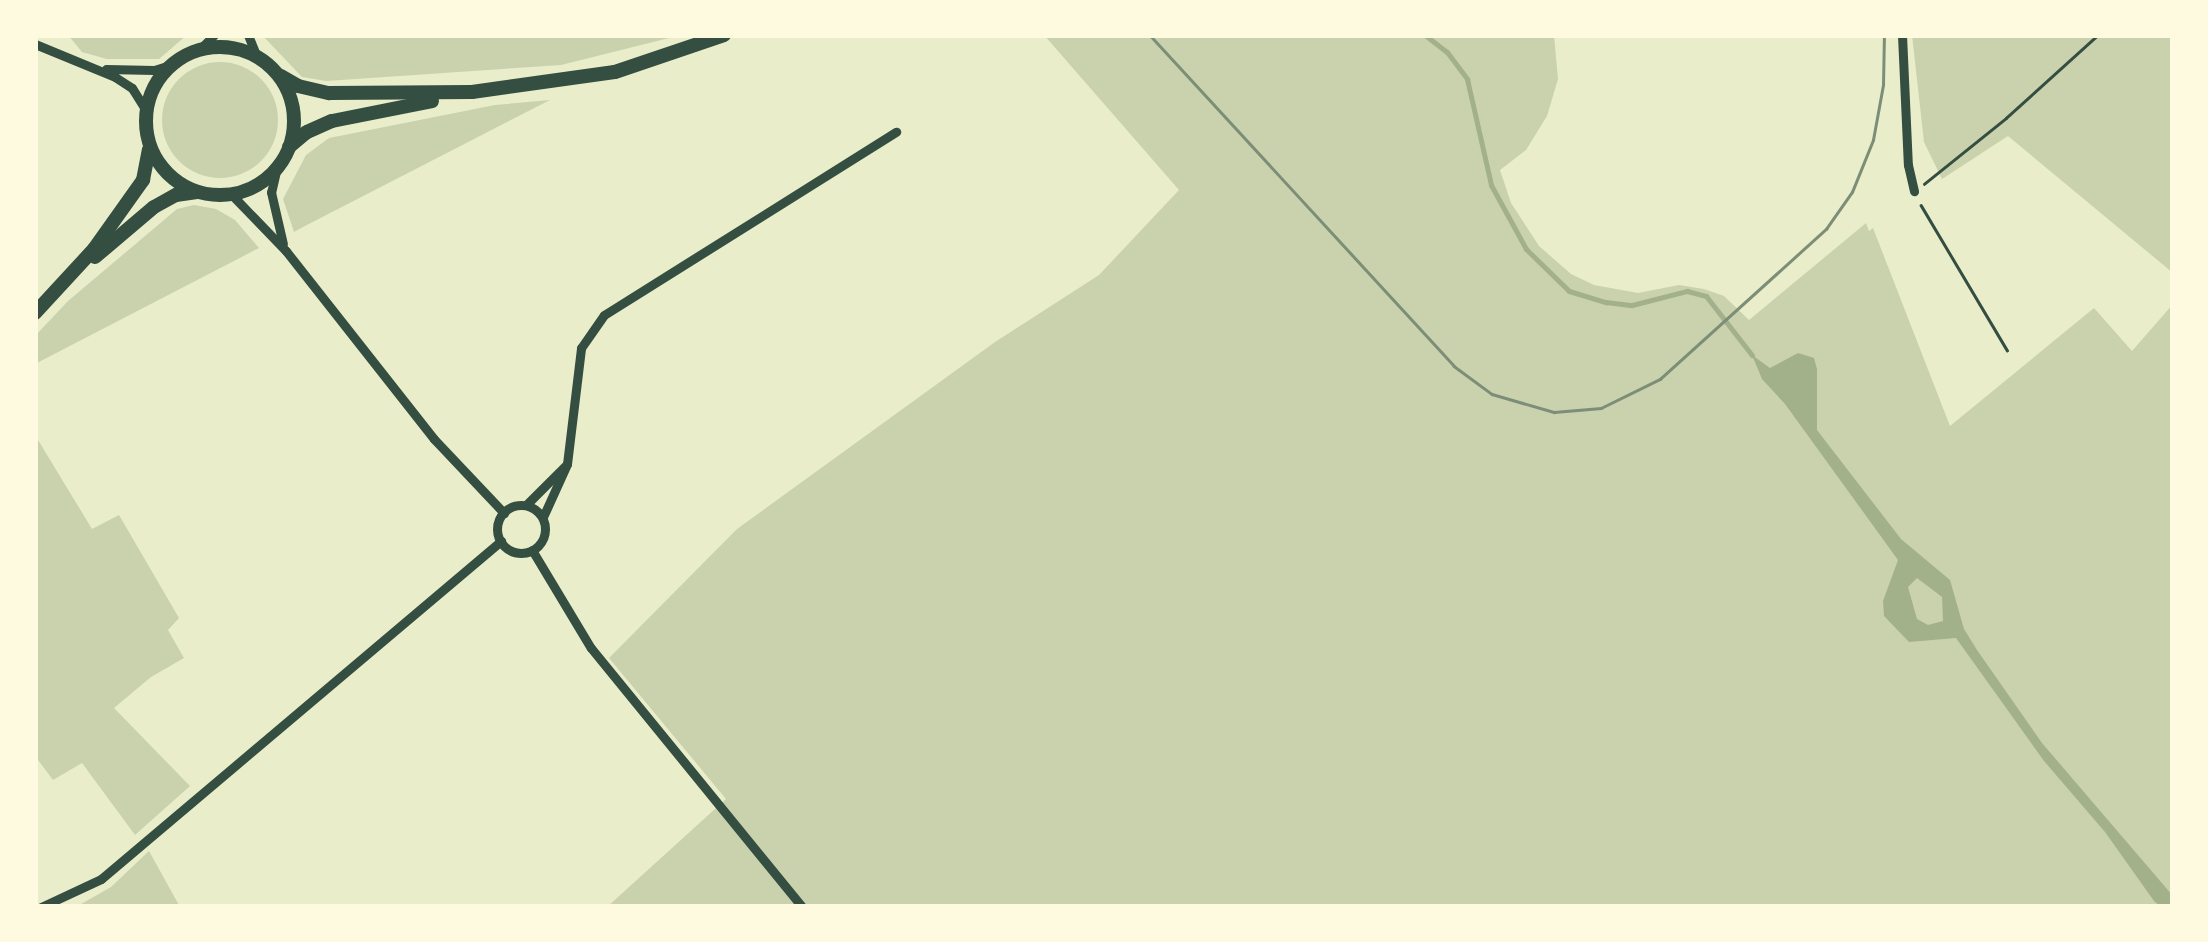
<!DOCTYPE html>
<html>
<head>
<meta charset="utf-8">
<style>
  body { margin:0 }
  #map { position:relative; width:2208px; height:942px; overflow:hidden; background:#e9edc9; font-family:Signika,sans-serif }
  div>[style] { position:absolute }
  .green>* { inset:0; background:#cad2ad }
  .round { border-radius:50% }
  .water>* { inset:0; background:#a3b18a }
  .stream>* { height:5px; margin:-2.5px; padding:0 2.5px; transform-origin:2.5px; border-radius:2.5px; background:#a3b18a }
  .path>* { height:2.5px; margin:-1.25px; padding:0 1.25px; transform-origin:1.25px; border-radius:1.25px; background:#344e41 }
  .minor>* { height:9px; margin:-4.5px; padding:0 4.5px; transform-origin:4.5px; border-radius:4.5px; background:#344e41 }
  .minor>.ring { margin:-4.5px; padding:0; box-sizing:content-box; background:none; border:9px solid #344e41; border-radius:50% }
  .primary>* { height:14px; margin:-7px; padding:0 7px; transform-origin:7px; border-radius:7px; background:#344e41 }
  .primary>.ring { margin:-7px; padding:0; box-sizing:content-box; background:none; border:14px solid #344e41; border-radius:50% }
  .tram>* { height:2.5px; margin:-1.25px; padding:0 1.25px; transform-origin:1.25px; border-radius:1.25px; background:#7c8e77 }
  span { translate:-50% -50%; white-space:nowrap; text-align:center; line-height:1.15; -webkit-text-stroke:8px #fefae0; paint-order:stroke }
  .frame { position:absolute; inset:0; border:38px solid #fefae0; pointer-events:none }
</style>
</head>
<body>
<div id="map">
  <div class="green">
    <div style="clip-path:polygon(68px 35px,187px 35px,159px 59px,107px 59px,82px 52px)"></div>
    <div style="clip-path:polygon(262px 35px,681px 35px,561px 65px,326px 81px,302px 77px)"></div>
    <div style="clip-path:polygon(1044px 35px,1554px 35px,1558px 79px,1547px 116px,1526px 150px,1500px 170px,1511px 203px,1539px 246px,1571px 274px,1594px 285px,1638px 293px,1679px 285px,1704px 289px,1724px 296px,1749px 320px,1866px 223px,1869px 231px,1873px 228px,1950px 426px,2094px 308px,2132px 351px,2173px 304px,2173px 907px,607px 907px,726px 799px,609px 658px,737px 529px,995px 342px,1099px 275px,1179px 190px)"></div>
    <div style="clip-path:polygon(1912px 35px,2173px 35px,2173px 273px,2008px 136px,1942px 179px,1924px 142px)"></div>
    <div class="round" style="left:162px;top:62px;width:116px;height:116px"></div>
    <div style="clip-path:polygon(550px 100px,303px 227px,294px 232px,283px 199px,306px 155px,329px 138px,495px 105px)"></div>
    <div style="clip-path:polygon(194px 205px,216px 209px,235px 220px,259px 248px,35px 364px,35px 336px,68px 301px,177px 209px)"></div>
    <div style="clip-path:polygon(35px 435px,92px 529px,119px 515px,179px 618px,168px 630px,184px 658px,151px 677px,114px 708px,190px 786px,135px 835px,82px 763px,53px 780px,35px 756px)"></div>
    <div style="clip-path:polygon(149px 851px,180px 907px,76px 907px,111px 887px)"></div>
  </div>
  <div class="water">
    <div style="clip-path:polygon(evenodd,1798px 353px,1814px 358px,1817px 369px,1817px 430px,1901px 539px,1950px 580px,1964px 629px,1977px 650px,2042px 743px,2173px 896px,2173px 907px,2161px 907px,2154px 901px,2105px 832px,2044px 761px,1956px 638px,1909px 642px,1884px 616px,1883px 601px,1898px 560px,1785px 404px,1762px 379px,1752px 355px,1770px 368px,1798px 353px,1917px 578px,1942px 597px,1943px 621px,1928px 625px,1917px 619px,1908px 587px,1917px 578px)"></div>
  </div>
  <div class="stream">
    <div style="left:1425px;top:35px;width:28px;rotate:38deg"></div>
    <div style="left:1447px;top:52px;width:34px;rotate:53deg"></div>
    <div style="left:1467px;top:79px;width:109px;rotate:77.2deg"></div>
    <div style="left:1491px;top:185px;width:73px;rotate:61.3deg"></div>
    <div style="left:1526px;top:249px;width:60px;rotate:44.3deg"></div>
    <div style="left:1569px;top:291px;width:39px;rotate:17deg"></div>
    <div style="left:1606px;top:302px;width:26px;rotate:7deg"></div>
    <div style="left:1632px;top:305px;width:57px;rotate:-14.3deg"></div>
    <div style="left:1687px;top:291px;width:20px;rotate:15deg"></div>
    <div style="left:1706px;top:296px;width:75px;rotate:52.1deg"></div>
  </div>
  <div class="path">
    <div style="left:1924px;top:184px;width:105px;rotate:-38.8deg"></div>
    <div style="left:2006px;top:118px;width:124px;rotate:-42.1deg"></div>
    <div style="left:1921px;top:205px;width:169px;rotate:59.3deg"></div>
  </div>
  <div class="minor">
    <div style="left:248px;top:35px;width:24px;rotate:68deg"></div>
    <div style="left:1902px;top:35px;width:130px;rotate:87.4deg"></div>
    <div style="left:1908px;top:165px;width:27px;rotate:77deg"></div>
    <div style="left:35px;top:44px;width:87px;rotate:22.4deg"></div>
    <div style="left:115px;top:77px;width:20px;rotate:33deg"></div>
    <div style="left:132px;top:88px;width:26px;rotate:58deg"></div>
    <div style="left:200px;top:49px;width:20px;rotate:-45deg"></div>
    <div style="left:106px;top:69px;width:48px;rotate:1.2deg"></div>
    <div style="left:154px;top:70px;width:17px;rotate:-17deg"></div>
    <div style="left:277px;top:167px;width:26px;rotate:103deg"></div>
    <div style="left:271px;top:192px;width:53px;rotate:77deg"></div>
    <div style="left:231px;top:194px;width:79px;rotate:46deg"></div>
    <div style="left:286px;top:251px;width:239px;rotate:51.8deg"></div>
    <div style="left:434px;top:439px;width:102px;rotate:46.6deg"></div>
    <div style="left:526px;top:505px;width:55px;rotate:-45deg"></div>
    <div class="ring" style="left:497px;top:505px;width:39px;height:39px"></div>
    <div style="left:543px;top:517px;width:58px;rotate:-65.6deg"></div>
    <div style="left:567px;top:464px;width:117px;rotate:-83.1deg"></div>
    <div style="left:581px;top:348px;width:40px;rotate:-55.1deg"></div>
    <div style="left:604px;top:315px;width:345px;rotate:-32.1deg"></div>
    <div style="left:532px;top:550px;width:114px;rotate:59deg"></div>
    <div style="left:591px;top:648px;width:334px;rotate:50.8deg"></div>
    <div style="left:41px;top:907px;width:66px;rotate:-25deg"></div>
    <div style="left:101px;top:879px;width:524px;rotate:-40.2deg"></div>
  </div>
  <div class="primary">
    <div class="ring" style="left:146px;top:47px;width:134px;height:134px"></div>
    <div style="left:281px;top:76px;width:20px;rotate:30deg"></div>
    <div style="left:298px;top:86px;width:32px;rotate:13deg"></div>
    <div style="left:329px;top:93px;width:143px;rotate:-0.4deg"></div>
    <div style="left:472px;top:92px;width:144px;rotate:-8deg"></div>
    <div style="left:615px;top:72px;width:115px;rotate:-18.7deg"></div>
    <div style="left:289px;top:147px;width:23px;rotate:-40deg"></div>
    <div style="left:307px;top:132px;width:27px;rotate:-24deg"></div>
    <div style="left:332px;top:121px;width:102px;rotate:-11.3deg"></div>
    <div style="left:95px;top:257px;width:77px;rotate:-40.3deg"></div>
    <div style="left:154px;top:207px;width:25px;rotate:-29deg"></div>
    <div style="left:176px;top:195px;width:21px;rotate:-8deg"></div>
    <div style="left:35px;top:313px;width:87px;rotate:-47.3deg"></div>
    <div style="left:94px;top:249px;width:85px;rotate:-54.6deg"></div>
    <div style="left:143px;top:180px;width:31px;rotate:-79deg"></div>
  </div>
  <div class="tram">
    <div style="left:1150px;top:35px;width:449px;rotate:47.4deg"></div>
    <div style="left:1454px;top:366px;width:47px;rotate:36.4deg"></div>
    <div style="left:1492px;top:394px;width:65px;rotate:16.2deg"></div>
    <div style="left:1554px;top:412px;width:47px;rotate:-4.9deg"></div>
    <div style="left:1601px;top:408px;width:66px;rotate:-26.2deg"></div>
    <div style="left:1660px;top:379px;width:224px;rotate:-42.1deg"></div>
    <div style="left:1826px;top:229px;width:45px;rotate:-54.9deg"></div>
    <div style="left:1852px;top:192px;width:56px;rotate:-68deg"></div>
    <div style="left:1873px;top:140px;width:56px;rotate:-79.7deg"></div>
    <div style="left:1883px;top:85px;width:50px;rotate:-88.9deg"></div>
  </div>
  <div class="frame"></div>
</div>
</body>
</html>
